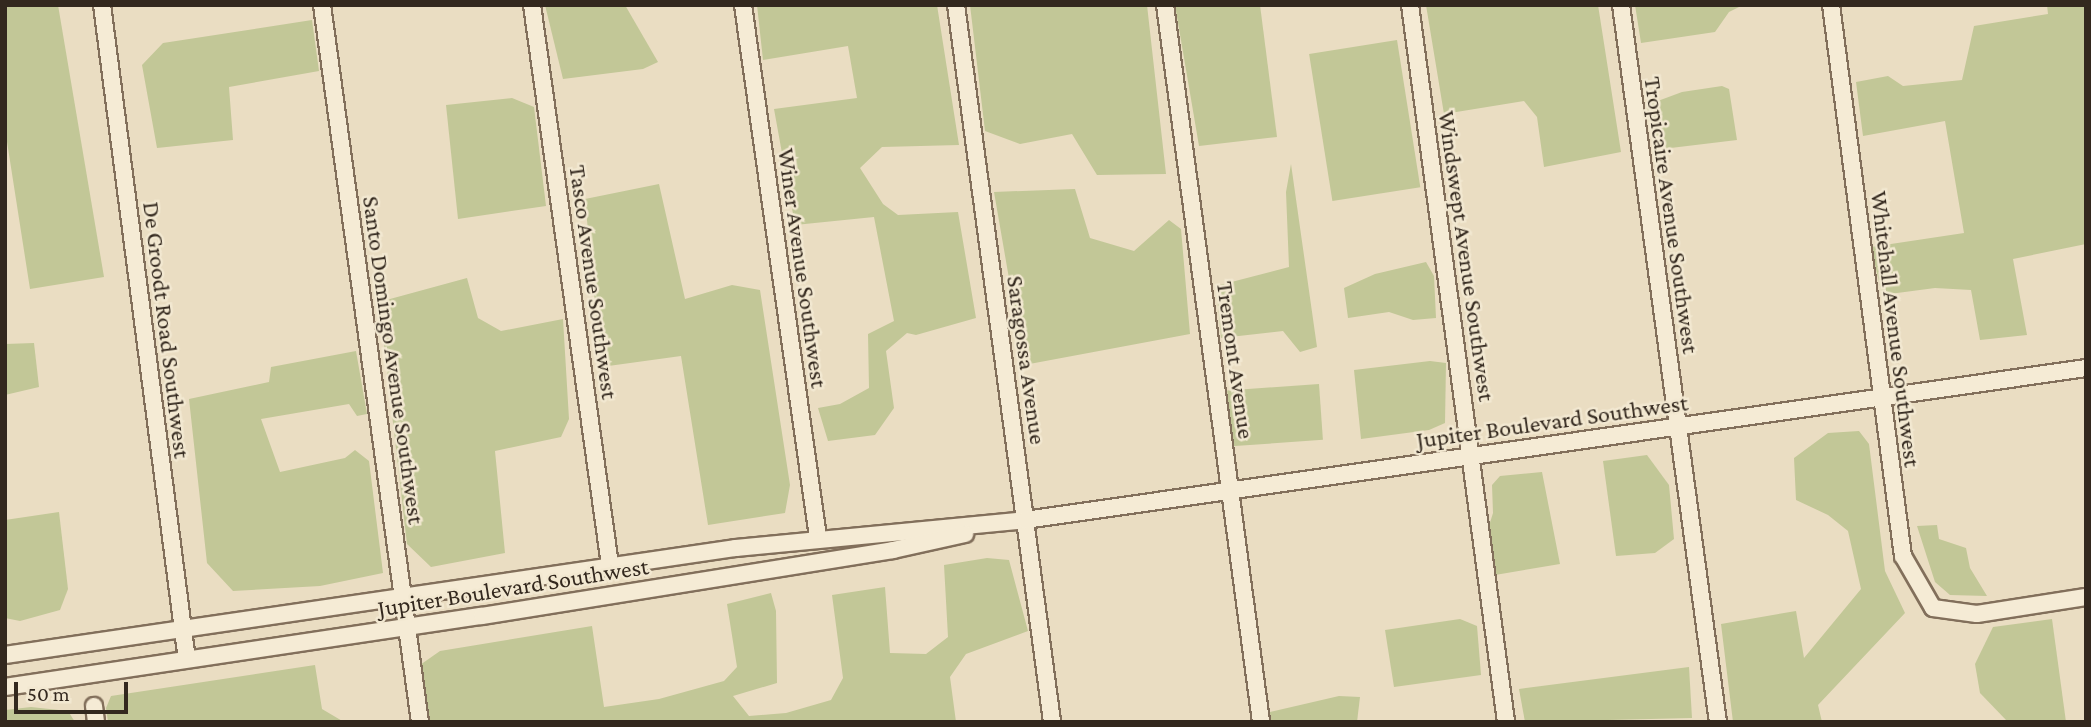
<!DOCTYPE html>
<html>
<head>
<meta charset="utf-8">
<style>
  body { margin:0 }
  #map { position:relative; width:2091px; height:727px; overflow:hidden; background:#eaddc2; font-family:"Crimson Pro",serif }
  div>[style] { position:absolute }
  .green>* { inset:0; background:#c2c797; transform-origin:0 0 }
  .roads { filter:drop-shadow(2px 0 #826f5b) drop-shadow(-2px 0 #826f5b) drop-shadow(0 2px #826f5b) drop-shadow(0 -2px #826f5b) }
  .minor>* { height:16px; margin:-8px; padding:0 8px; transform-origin:8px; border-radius:8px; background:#f5ebd5 }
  span { translate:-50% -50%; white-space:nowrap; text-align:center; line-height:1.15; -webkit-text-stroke:5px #f2e8d1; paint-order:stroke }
  .street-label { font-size:24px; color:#33281e }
  .frame { position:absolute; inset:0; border:7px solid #33281e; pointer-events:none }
  .scale { position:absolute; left:14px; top:682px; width:114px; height:32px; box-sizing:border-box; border:4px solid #33281e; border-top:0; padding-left:9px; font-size:21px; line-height:24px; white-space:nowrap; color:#33281e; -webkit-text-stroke:5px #f2e8d1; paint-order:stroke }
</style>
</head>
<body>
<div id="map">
  <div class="green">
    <div style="clip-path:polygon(5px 5px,58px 5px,104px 277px,30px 289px,5px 129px)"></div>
    <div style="clip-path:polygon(545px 5px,625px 5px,658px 62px,643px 69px,563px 79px)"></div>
    <div style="clip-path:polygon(757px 5px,937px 5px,959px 145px,882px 147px,860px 168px,883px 204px,898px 215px,958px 212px,976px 318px,916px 335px,907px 333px,886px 351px,894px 408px,875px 435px,828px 441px,818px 408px,840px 404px,869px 388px,868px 334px,894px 321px,874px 217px,795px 225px,774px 109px,857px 98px,848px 46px,763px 60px)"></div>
    <div style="clip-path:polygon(970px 5px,1147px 5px,1166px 174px,1097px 175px,1072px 134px,1020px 144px,985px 131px)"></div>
    <div style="clip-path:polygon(1175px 5px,1260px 5px,1277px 137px,1199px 146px)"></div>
    <div style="clip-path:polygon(1426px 5px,1598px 5px,1621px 152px,1544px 167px,1537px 117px,1524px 101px,1444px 114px)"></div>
    <div style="clip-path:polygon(1635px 5px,1743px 5px,1729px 12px,1715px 32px,1641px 43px)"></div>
    <div style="clip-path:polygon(2047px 5px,2086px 5px,2086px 244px,2013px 259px,2027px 335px,1980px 340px,1971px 290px,1935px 288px,1882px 295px,1871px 247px,1964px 233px,1945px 121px,1863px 136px,1856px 82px,1888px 76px,1903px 86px,1962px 80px,1974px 26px,2048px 14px)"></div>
    <div style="clip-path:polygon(312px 20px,319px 71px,229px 87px,233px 140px,157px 148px,142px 65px,163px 43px)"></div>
    <div style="left:1397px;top:40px;width:149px;height:89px;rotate:81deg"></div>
    <div style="clip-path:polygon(1722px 86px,1729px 89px,1737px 140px,1654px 150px,1647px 105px,1682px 92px)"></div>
    <div style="clip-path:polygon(512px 98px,534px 107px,546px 206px,458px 219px,446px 105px)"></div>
    <div style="clip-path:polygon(1291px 164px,1317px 347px,1300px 352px,1283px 331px,1221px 338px,1216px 286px,1289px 267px,1286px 192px)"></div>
    <div style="clip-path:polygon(659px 184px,685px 299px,732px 285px,760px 290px,790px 485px,785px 513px,708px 525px,681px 356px,601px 367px,585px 199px)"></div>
    <div style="clip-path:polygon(1075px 189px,1090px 238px,1134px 251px,1169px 220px,1181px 229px,1190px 334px,1024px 365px,994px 192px)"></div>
    <div style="clip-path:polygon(1426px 262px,1434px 276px,1436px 318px,1413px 320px,1389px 312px,1348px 318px,1344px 288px,1375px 274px)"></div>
    <div style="clip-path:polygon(467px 278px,478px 318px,501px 331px,563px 319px,569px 419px,561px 437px,495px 451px,505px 553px,431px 567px,407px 544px,379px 302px)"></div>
    <div style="clip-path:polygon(34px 343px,39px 387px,5px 395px,5px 344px)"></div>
    <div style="clip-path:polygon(356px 351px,367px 414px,357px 416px,349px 404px,261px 419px,280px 472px,345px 458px,355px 450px,369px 461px,383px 573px,320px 586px,233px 591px,207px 563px,189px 399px,269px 382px,271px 367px)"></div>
    <div style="clip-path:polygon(1430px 361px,1446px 363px,1445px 423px,1429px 430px,1361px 439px,1354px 370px)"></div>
    <div style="left:1319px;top:384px;width:56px;height:92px;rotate:86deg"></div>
    <div style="clip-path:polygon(1859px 431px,1869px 444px,1885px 571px,1905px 613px,1818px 705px,1822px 722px,1733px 722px,1721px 624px,1796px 611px,1804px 658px,1861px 589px,1848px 531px,1828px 515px,1796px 500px,1794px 458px,1828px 433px)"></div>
    <div style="clip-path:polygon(1647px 455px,1669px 485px,1674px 539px,1655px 553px,1616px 556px,1603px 461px)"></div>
    <div style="clip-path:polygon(1542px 472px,1560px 564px,1495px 575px,1488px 529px,1493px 513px,1492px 485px,1500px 476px)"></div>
    <div style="clip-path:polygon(59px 512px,68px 589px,60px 610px,20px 621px,5px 618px,5px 520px)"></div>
    <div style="clip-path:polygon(1937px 525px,1939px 539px,1966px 548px,1970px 568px,1987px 596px,1950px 595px,1935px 582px,1917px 526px)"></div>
    <div style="clip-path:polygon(987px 558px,1009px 560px,1028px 631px,966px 654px,950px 677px,956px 722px,428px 722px,420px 665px,440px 651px,592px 626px,604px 707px,659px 699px,724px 681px,737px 667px,727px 604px,771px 593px,776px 611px,777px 683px,733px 696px,749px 716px,786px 713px,831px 700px,843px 678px,832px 595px,885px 587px,890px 653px,926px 654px,948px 637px,944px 565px)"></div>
    <div style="clip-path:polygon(1460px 619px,1477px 626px,1481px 675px,1394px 687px,1385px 630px)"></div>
    <div style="clip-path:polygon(2052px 619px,2066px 722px,2007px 721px,1980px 693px,1975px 664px,1993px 627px)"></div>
    <div style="clip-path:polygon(315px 665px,322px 709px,344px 722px,108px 722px,106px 708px,111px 696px)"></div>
    <div style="clip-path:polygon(1689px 667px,1692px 718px,1525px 722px,1519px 689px)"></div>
    <div style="clip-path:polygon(1339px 696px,1360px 697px,1357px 722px,1268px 722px,1266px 713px)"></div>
    <div style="clip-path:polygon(31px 707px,68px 711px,75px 722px,5px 722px,5px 710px)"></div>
  </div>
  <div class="roads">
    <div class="minor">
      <div style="left:102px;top:5px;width:660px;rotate:82.61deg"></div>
      <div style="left:322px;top:5px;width:724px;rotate:82.22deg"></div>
      <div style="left:532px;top:5px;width:565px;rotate:82.07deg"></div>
      <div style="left:743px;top:5px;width:537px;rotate:81.98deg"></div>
      <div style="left:956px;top:5px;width:723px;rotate:82.37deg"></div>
      <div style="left:1165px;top:5px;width:723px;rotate:82.37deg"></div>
      <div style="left:1410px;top:5px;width:723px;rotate:82.37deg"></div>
      <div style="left:1621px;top:5px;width:724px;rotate:82.3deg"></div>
      <div style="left:1831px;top:5px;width:556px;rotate:82.56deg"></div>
      <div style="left:1903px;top:556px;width:60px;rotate:60deg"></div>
      <div style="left:1933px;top:608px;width:44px;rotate:7.8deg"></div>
      <div style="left:1977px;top:614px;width:110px;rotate:-8.9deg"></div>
      <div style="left:5px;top:655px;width:739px;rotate:-8.33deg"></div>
      <div style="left:736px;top:548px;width:290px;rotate:-5.5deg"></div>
      <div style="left:1025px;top:520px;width:1072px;rotate:-8.15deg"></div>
      <div style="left:5px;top:687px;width:482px;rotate:-8.5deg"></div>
      <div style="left:482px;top:616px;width:416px;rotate:-9.1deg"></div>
      <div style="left:893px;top:550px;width:74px;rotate:-12.5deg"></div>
      <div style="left:94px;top:706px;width:16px;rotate:83deg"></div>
    </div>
  </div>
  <div class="street-label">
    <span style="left:1672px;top:215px;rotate:82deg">Tropicaire Avenue Southwest</span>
    <span style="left:1467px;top:256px;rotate:82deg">Windswept Avenue Southwest</span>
    <span style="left:803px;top:268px;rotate:82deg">Winer Avenue Southwest</span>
    <span style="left:594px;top:282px;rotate:82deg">Tasco Avenue Southwest</span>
    <span style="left:1896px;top:329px;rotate:83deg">Whitehall Avenue Southwest</span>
    <span style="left:167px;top:330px;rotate:83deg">De Groodt Road Southwest</span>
    <span style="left:394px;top:360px;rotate:82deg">Santo Domingo Avenue Southwest</span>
    <span style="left:1027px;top:360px;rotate:82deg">Saragossa Avenue</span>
    <span style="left:1236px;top:360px;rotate:82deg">Tremont Avenue</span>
    <span style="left:1552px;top:421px;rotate:-8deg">Jupiter Boulevard Southwest</span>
    <span style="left:513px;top:587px;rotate:-9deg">Jupiter Boulevard Southwest</span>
  </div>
  <div class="frame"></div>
  <div class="scale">50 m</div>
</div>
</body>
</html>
